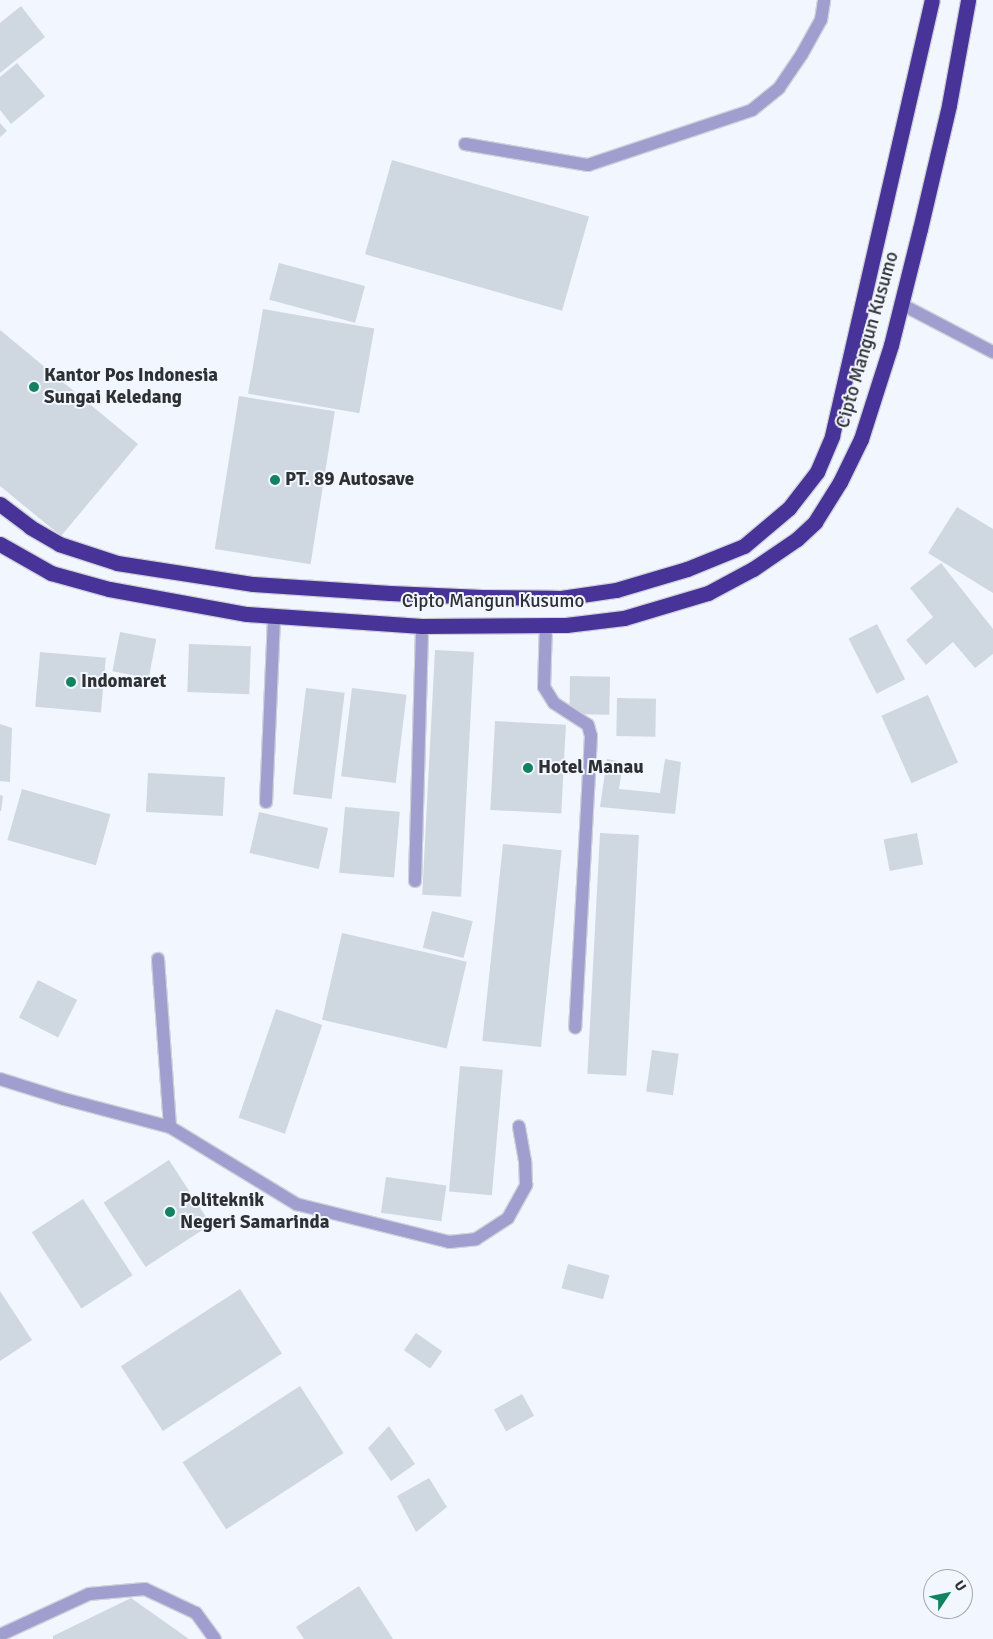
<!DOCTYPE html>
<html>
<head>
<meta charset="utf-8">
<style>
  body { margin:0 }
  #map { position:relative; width:993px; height:1639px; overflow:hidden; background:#f2f6fe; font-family:Signika,sans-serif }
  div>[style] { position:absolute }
  .building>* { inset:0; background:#cfd8e1; transform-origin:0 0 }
  .roads { filter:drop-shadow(1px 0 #cfd2da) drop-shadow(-1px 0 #cfd2da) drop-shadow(0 1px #cfd2da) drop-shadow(0 -1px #cfd2da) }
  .minor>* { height:12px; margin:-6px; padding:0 6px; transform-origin:6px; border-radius:6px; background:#a09ecf }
  .highway>* { height:15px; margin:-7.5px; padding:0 7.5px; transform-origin:7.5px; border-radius:7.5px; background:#483498 }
  .dots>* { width:14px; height:14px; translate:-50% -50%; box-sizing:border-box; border:2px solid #f2f6fe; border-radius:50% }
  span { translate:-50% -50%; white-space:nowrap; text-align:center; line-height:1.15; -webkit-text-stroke:4px #f2f6fe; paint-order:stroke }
  .street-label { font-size:19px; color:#2e3034 }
  .poi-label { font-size:19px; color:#2e3034; font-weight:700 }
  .left { translate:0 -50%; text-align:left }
  .north { position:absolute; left:923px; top:1569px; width:50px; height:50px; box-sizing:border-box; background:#f2f6fe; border:1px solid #a4a7ad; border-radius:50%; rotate:56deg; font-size:14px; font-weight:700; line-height:20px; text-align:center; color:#2e3034 }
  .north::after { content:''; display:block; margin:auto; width:18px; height:22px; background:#128260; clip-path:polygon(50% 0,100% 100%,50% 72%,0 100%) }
</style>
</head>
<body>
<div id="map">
  <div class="building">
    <div style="clip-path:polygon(21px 6px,45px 37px,0 73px,0 23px)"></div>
    <div style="clip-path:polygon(17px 63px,45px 96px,11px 124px,0 110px,0 77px)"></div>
    <div style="clip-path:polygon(0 123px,7px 131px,0 137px)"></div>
    <div style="left:392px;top:160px;width:205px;height:98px;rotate:16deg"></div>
    <div style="left:279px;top:263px;width:89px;height:38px;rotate:15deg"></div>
    <div style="left:263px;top:309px;width:113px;height:86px;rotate:10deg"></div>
    <div style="clip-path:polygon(0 330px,138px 444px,61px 536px,0 486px)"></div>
    <div style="left:239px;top:396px;width:97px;height:155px;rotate:9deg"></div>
    <div style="clip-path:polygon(957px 507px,993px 529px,993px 593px,928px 553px)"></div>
    <div style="clip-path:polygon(941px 563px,993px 629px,993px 654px,975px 668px,953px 642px,926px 665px,906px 640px,933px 617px,910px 588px)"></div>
    <div style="left:877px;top:624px;width:62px;height:32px;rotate:63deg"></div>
    <div style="left:120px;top:632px;width:37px;height:40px;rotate:11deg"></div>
    <div style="left:189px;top:644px;width:62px;height:48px;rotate:2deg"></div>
    <div style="left:435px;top:650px;width:39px;height:245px;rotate:3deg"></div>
    <div style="left:40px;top:652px;width:66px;height:55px;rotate:5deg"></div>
    <div style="left:570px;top:676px;width:40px;height:38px;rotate:1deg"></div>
    <div style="left:306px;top:688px;width:39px;height:107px;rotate:7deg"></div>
    <div style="left:352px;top:688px;width:55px;height:89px;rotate:7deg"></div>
    <div style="left:928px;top:695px;width:74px;height:51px;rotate:66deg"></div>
    <div style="left:617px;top:698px;width:39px;height:38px;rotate:1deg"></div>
    <div style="left:495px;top:721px;width:71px;height:89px;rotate:3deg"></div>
    <div style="clip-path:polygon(0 724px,12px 728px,10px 782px,0 781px)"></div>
    <div style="clip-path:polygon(607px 759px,623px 762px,619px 789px,660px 793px,665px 759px,681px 762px,675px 814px,600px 807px)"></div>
    <div style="left:148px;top:773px;width:77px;height:39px;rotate:3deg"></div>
    <div style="left:22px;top:789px;width:92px;height:53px;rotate:16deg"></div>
    <div style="clip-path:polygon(0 795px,3px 796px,1px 811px,0 811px)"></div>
    <div style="left:345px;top:807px;width:55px;height:66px;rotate:5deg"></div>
    <div style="left:259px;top:812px;width:71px;height:42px;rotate:13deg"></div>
    <div style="left:600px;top:833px;width:39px;height:241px;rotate:3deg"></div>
    <div style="left:917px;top:833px;width:32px;height:34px;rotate:79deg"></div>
    <div style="left:503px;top:844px;width:59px;height:198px;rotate:6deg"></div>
    <div style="left:432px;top:911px;width:42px;height:38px;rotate:14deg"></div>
    <div style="left:342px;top:933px;width:128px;height:89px;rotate:13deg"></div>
    <div style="left:38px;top:980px;width:44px;height:42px;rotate:27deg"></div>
    <div style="left:276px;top:1009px;width:49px;height:115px;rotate:19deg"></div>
    <div style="left:652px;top:1050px;width:27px;height:42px;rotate:8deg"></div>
    <div style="left:460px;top:1066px;width:43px;height:126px;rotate:5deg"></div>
    <div style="left:169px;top:1160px;width:77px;height:78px;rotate:57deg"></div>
    <div style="left:386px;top:1177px;width:61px;height:36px;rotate:8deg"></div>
    <div style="left:83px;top:1199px;width:91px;height:61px;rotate:57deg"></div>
    <div style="left:568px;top:1264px;width:43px;height:25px;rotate:15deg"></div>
    <div style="left:240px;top:1289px;width:77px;height:142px;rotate:57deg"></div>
    <div style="clip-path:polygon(0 1291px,32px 1340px,0 1361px)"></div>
    <div style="left:416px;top:1333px;width:32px;height:21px;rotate:35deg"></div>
    <div style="left:300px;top:1386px;width:80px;height:140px;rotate:57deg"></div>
    <div style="left:522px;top:1394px;width:25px;height:32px;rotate:61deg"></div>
    <div style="clip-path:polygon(389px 1426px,415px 1464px,391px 1481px,368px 1448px)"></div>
    <div style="clip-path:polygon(429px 1478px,447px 1507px,416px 1532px,397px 1496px)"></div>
    <div style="clip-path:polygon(359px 1586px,393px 1639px,304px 1639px,296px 1627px)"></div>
    <div style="clip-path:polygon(131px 1598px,189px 1639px,53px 1639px,53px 1636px)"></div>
  </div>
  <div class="roads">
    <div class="minor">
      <div style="left:465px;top:144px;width:125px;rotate:9.7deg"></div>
      <div style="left:588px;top:165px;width:173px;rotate:-18.5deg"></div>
      <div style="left:752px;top:110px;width:35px;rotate:-39deg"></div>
      <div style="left:779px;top:88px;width:41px;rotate:-55.9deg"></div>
      <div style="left:802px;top:54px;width:39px;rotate:-61deg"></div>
      <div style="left:821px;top:20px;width:20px;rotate:-81deg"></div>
      <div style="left:901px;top:304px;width:104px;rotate:27.6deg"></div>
      <div style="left:546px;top:625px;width:62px;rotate:91.8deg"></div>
      <div style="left:544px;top:687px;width:19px;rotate:58deg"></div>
      <div style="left:554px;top:703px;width:40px;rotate:32.9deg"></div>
      <div style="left:588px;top:725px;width:11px;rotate:75deg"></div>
      <div style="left:591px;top:736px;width:292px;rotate:93.1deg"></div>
      <div style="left:266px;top:802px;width:186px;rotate:-87.5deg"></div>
      <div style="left:415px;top:881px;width:255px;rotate:-88.4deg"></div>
      <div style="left:158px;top:959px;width:168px;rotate:85.9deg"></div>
      <div style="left:0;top:1079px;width:67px;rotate:17.4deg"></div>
      <div style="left:64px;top:1099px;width:110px;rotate:14.8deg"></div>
      <div style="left:170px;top:1127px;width:148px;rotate:31.4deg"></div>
      <div style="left:296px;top:1204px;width:158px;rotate:13.9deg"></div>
      <div style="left:449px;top:1242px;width:27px;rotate:-6deg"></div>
      <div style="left:476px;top:1239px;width:38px;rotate:-33deg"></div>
      <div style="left:508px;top:1218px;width:38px;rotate:-61deg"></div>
      <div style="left:526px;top:1185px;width:24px;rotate:-92deg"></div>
      <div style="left:525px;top:1161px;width:35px;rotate:-100deg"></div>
      <div style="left:0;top:1635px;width:98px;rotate:-24.7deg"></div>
      <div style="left:89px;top:1594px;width:56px;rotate:-5.1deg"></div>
      <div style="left:145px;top:1589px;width:56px;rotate:25.2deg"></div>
      <div style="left:196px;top:1613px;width:32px;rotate:54deg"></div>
    </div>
    <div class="highway">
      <div style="left:0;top:504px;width:38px;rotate:37deg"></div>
      <div style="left:30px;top:527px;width:34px;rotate:30deg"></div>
      <div style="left:59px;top:544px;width:61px;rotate:18.1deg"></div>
      <div style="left:117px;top:563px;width:138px;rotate:8.8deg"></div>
      <div style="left:253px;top:584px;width:137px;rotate:3.8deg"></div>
      <div style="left:390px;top:593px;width:92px;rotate:2.5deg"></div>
      <div style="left:482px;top:597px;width:79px;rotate:0.7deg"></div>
      <div style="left:561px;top:598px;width:56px;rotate:-8.3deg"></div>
      <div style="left:616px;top:590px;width:74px;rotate:-16.5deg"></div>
      <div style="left:687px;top:569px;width:61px;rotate:-22deg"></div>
      <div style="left:744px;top:546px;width:59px;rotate:-40.2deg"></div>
      <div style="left:789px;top:508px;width:46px;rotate:-52.1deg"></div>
      <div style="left:817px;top:472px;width:39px;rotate:-67deg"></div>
      <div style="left:832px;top:436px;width:447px;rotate:-77.1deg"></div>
      <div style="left:0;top:544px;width:59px;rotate:29.6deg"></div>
      <div style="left:51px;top:573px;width:60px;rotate:15.4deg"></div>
      <div style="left:109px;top:589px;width:140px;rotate:10.3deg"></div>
      <div style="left:247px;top:614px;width:175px;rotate:3.9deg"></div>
      <div style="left:422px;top:626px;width:144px;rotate:-0.4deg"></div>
      <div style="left:566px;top:625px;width:58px;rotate:-6.9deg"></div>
      <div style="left:624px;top:618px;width:88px;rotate:-16.6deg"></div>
      <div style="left:708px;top:593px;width:51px;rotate:-28.1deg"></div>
      <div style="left:753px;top:569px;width:53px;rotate:-34.3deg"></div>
      <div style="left:797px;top:539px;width:25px;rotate:-43deg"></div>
      <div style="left:815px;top:522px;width:47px;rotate:-58deg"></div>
      <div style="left:840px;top:482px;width:48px;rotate:-64deg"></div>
      <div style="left:861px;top:439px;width:99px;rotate:-72.3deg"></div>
      <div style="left:891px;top:345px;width:120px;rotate:-76deg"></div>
      <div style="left:920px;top:229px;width:127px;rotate:-76.8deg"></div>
      <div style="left:949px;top:105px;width:107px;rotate:-79.7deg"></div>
    </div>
  </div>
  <div class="dots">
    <div style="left:34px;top:387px;background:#128260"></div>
    <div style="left:275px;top:480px;background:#128260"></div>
    <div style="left:71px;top:682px;background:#128260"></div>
    <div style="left:528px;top:768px;background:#128260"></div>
    <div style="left:170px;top:1212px;background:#128260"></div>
  </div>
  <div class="street-label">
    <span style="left:868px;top:340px;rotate:-74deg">Cipto Mangun Kusumo</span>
    <span style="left:493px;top:602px">Cipto Mangun Kusumo</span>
  </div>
  <div class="poi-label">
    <span class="left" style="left:44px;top:387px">Kantor Pos Indonesia<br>Sungai Keledang</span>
    <span class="left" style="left:285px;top:480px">PT. 89 Autosave</span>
    <span class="left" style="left:81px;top:682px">Indomaret</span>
    <span class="left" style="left:538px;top:768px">Hotel Manau</span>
    <span class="left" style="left:180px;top:1212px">Politeknik<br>Negeri Samarinda</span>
  </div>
  <div class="north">U</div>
</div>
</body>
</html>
